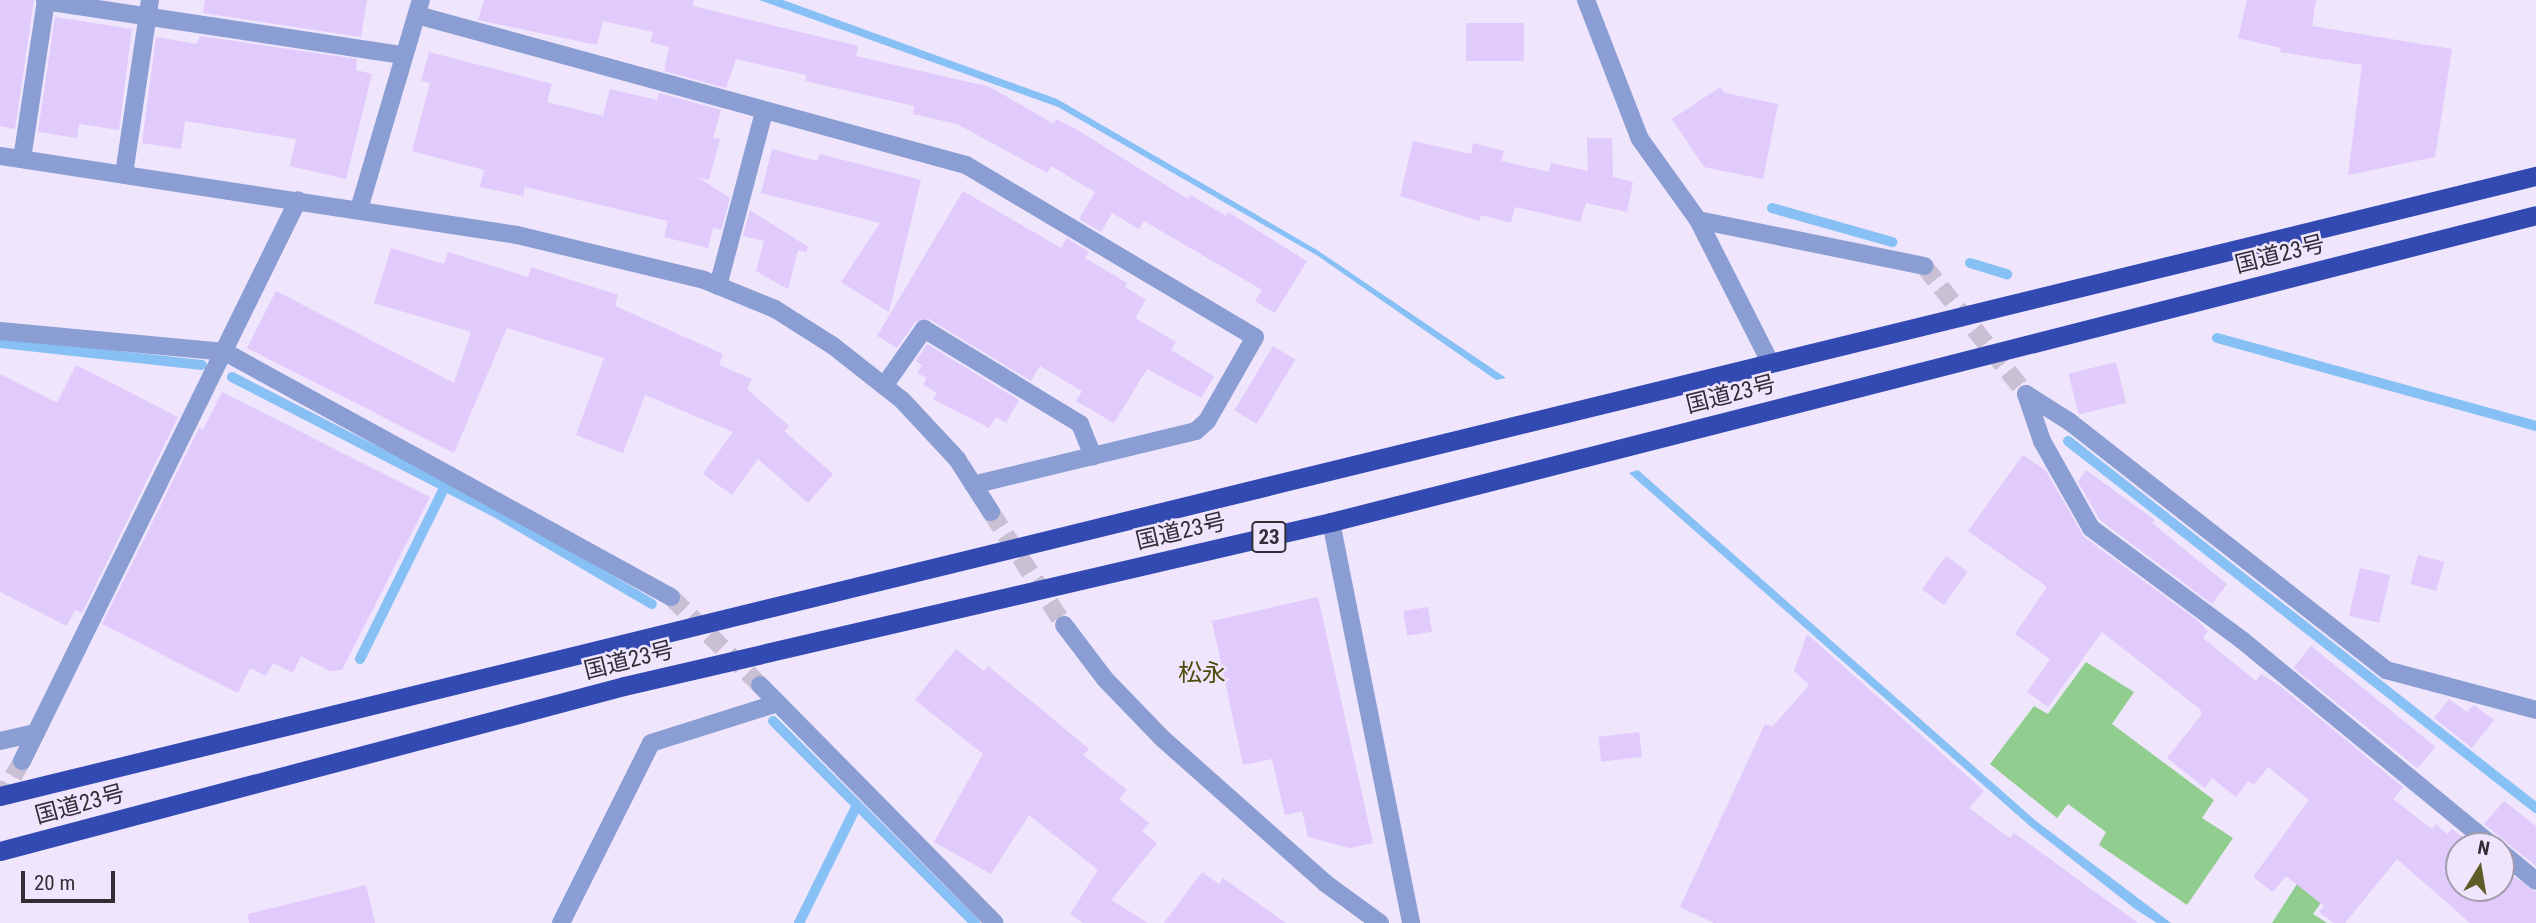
<!DOCTYPE html>
<html>
<head>
<meta charset="utf-8">
<style>
  body { margin:0 }
  #map { position:relative; width:2536px; height:923px; overflow:hidden; background:#efe5fc; font-family:"Roboto Condensed","Noto Sans JP",sans-serif }
  div>[style] { position:absolute }
  .green>* { inset:0; background:#91cd8f }
  .water>* { inset:0; background:#87c0f5 }
  .stream>* { height:10px; margin:-5px; padding:0 5px; transform-origin:5px; border-radius:5px; background:#87c0f5 }
  .building>* { inset:0; background:#e1cafc; transform-origin:0 0 }
  .minor-tunnel>* { height:18px; margin-top:-9px; transform-origin:0; background:repeating-linear-gradient(90deg,#c9c0d4 0 18px,transparent 0 27px) }
  .tertiary-tunnel>* { height:18px; margin-top:-9px; transform-origin:0; background:repeating-linear-gradient(90deg,#c9c0d4 0 18px,transparent 0 27px) }
  .minor>* { height:18px; margin:-9px; padding:0 9px; transform-origin:9px; border-radius:9px; background:#8a9ed3 }
  .tertiary>* { height:18px; margin:-9px; padding:0 9px; transform-origin:9px; border-radius:9px; background:#8a9ed3 }
  .trunk>* { height:19px; margin:-9.5px; padding:0 9.5px; transform-origin:9.5px; border-radius:9.5px; background:#334ab2 }
  span { translate:-50% -50%; white-space:nowrap; text-align:center; line-height:1.15; -webkit-text-stroke:5px #efe5fc; paint-order:stroke }
  .shield-label span { padding:2px 5px; background:#efe5fc; border:2px solid; border-radius:5px; -webkit-text-stroke-width:0 }
  .shield-label { font-size:21px; color:#312e36; font-weight:700 }
  .street-label { font-size:23px; color:#312e36 }
  .neighbourhood-label { font-size:24px; color:#4d4a0a }
  .north { position:absolute; left:2445px; top:832px; width:70px; height:70px; box-sizing:border-box; background:#efe5fc; border:2px solid #a39cad; border-radius:50%; rotate:11deg; font-size:19px; font-weight:700; line-height:28px; text-align:center; color:#312e36 }
  .north::after { content:''; display:block; margin:auto; width:24px; height:32px; background:#5f5c29; clip-path:polygon(50% 0,100% 100%,50% 72%,0 100%) }
  .scale { position:absolute; left:21px; top:871px; width:94px; height:32px; box-sizing:border-box; border:4px solid #312e36; border-top:0; padding-left:9px; font-size:21px; line-height:24px; white-space:nowrap; color:#312e36; -webkit-text-stroke:5px #efe5fc; paint-order:stroke }
</style>
</head>
<body>
<div id="map">
  <div class="green">
    <div style="clip-path:polygon(2086px 662px,2134px 692px,2112px 724px,2214px 800px,2202px 818px,2233px 838px,2187px 905px,2099px 845px,2106px 832px,2068px 804px,2057px 818px,1990px 764px,2034px 706px,2048px 714px)"></div>
    <div style="clip-path:polygon(2297px 884px,2323px 900px,2313px 914px,2327px 923px,2272px 923px)"></div>
  </div>
  <div class="water">
    <div style="clip-path:polygon(759px 0,783px 0,1057px 99px,1317px 250px,1506px 378px,1496px 380px,1318px 256px,1058px 107px)"></div>
    <div style="clip-path:polygon(1638px 470px,2036px 821px,2171px 923px,2157px 923px,2135px 909px,2031px 827px,1629px 473px)"></div>
  </div>
  <div class="stream">
    <div style="left:1772px;top:208px;width:125px;rotate:15.8deg"></div>
    <div style="left:1970px;top:263px;width:39px;rotate:17deg"></div>
    <div style="left:2217px;top:338px;width:331px;rotate:15.4deg"></div>
    <div style="left:0;top:343px;width:203px;rotate:6.2deg"></div>
    <div style="left:232px;top:377px;width:301px;rotate:27.2deg"></div>
    <div style="left:500px;top:515px;width:176px;rotate:30.4deg"></div>
    <div style="left:2068px;top:441px;width:595px;rotate:38.1deg"></div>
    <div style="left:360px;top:659px;width:193px;rotate:-63.8deg"></div>
    <div style="left:773px;top:721px;width:286px;rotate:45deg"></div>
    <div style="left:799px;top:923px;width:131px;rotate:-63.8deg"></div>
  </div>
  <div class="building">
    <div style="clip-path:polygon(0 0,34px 0,15px 129px,0 126px)"></div>
    <div style="clip-path:polygon(205px 0,367px 0,361px 37px,203px 13px)"></div>
    <div style="clip-path:polygon(484px 0,694px 0,693px 6px,858px 46px,856px 56px,990px 87px,1054px 124px,1056px 119px,1076px 129px,1188px 199px,1190px 195px,1226px 216px,1228px 212px,1307px 261px,1275px 313px,1255px 301px,1262px 290px,1144px 221px,1139px 229px,1112px 213px,1101px 232px,1079px 219px,1095px 192px,1051px 166px,1047px 173px,957px 124px,913px 114px,914px 106px,805px 81px,806px 75px,736px 59px,726px 88px,664px 71px,669px 47px,650px 42px,653px 32px,603px 21px,597px 45px,478px 20px)"></div>
    <div style="clip-path:polygon(2247px 0,2316px 0,2312px 26px,2452px 49px,2435px 157px,2348px 175px,2362px 65px,2280px 52px,2281px 48px,2238px 38px)"></div>
    <div style="clip-path:polygon(55px 17px,132px 29px,119px 130px,79px 124px,77px 138px,38px 132px)"></div>
    <div style="left:1466px;top:23px;width:58px;height:38px"></div>
    <div style="clip-path:polygon(200px 36px,357px 59px,356px 70px,372px 74px,346px 179px,290px 166px,296px 139px,185px 121px,181px 149px,142px 143px,156px 37px,197px 44px)"></div>
    <div style="clip-path:polygon(429px 52px,552px 84px,547px 102px,603px 116px,610px 89px,657px 100px,659px 93px,721px 110px,713px 138px,720px 139px,709px 180px,697px 177px,730px 198px,721px 230px,713px 228px,708px 248px,664px 237px,668px 221px,525px 187px,523px 196px,480px 187px,484px 170px,412px 151px,430px 83px,421px 81px)"></div>
    <div style="clip-path:polygon(1720px 87px,1725px 93px,1778px 104px,1763px 179px,1704px 167px,1672px 119px)"></div>
    <div style="clip-path:polygon(1587px 138px,1612px 138px,1613px 177px,1633px 182px,1627px 212px,1586px 203px,1580px 222px,1515px 207px,1511px 223px,1481px 215px,1479px 221px,1400px 196px,1413px 141px,1471px 154px,1473px 143px,1504px 151px,1501px 161px,1549px 172px,1551px 163px,1588px 171px)"></div>
    <div style="clip-path:polygon(772px 149px,817px 161px,820px 154px,921px 180px,889px 312px,841px 282px,880px 223px,761px 193px)"></div>
    <div style="clip-path:polygon(963px 191px,1061px 248px,1067px 238px,1089px 252px,1085px 258px,1127px 283px,1125px 287px,1146px 300px,1135px 318px,1176px 342px,1171px 350px,1214px 376px,1201px 398px,1147px 369px,1114px 423px,1076px 401px,1082px 391px,1040px 366px,1031px 381px,929px 319px,915px 322px,897px 348px,877px 336px)"></div>
    <div style="clip-path:polygon(750px 210px,808px 247px,806px 252px,798px 250px,788px 289px,756px 271px,764px 241px,743px 236px)"></div>
    <div style="clip-path:polygon(391px 248px,444px 264px,448px 252px,528px 277px,531px 267px,618px 295px,615px 306px,723px 354px,719px 365px,752px 379px,747px 389px,789px 426px,784px 431px,833px 474px,808px 503px,758px 459px,732px 495px,703px 474px,733px 432px,645px 395px,623px 453px,576px 435px,604px 358px,507px 328px,454px 453px,247px 348px,276px 291px,454px 383px,471px 332px,374px 303px)"></div>
    <div style="clip-path:polygon(927px 344px,1019px 400px,1006px 423px,996px 417px,989px 428px,933px 399px,937px 393px,923px 385px,927px 378px,917px 373px,922px 365px,916px 361px)"></div>
    <div style="left:1273px;top:346px;width:26px;height:75px;rotate:31deg"></div>
    <div style="left:2116px;top:362px;width:42px;height:49px;rotate:76deg"></div>
    <div style="clip-path:polygon(76px 365px,178px 417px,82px 613px,75px 610px,67px 626px,0 592px,0 374px,57px 403px)"></div>
    <div style="clip-path:polygon(222px 392px,430px 497px,342px 670px,329px 671px,301px 656px,293px 673px,273px 663px,266px 676px,250px 668px,238px 693px,102px 624px,199px 428px,203px 430px)"></div>
    <div style="clip-path:polygon(2023px 455px,2046px 471px,2084px 537px,2198px 621px,2208px 631px,2203px 638px,2256px 681px,2261px 674px,2280px 686px,2403px 787px,2393px 799px,2432px 829px,2436px 824px,2447px 834px,2452px 829px,2475px 846px,2459px 846px,2459px 888px,2501px 888px,2501px 867px,2536px 892px,2536px 923px,2470px 923px,2397px 859px,2345px 923px,2334px 923px,2319px 912px,2324px 906px,2286px 876px,2273px 892px,2253px 877px,2309px 800px,2268px 767px,2254px 785px,2248px 781px,2236px 797px,2212px 778px,2205px 788px,2167px 758px,2202px 714px,2200px 709px,2102px 632px,2048px 707px,2027px 692px,2050px 659px,2015px 634px,2047px 587px,1968px 531px)"></div>
    <div style="clip-path:polygon(2086px 470px,2155px 520px,2152px 523px,2227px 584px,2212px 604px,2100px 520px,2078px 482px)"></div>
    <div style="left:2418px;top:555px;width:27px;height:30px;rotate:15deg"></div>
    <div style="left:1946px;top:556px;width:27px;height:41px;rotate:36deg"></div>
    <div style="left:2360px;top:568px;width:31px;height:49px;rotate:13deg"></div>
    <div style="clip-path:polygon(1318px 597px,1373px 843px,1350px 848px,1308px 837px,1302px 811px,1285px 815px,1272px 759px,1243px 765px,1212px 621px)"></div>
    <div style="left:1428px;top:607px;width:25px;height:25px;rotate:81deg"></div>
    <div style="clip-path:polygon(1807px 634px,1984px 791px,1969px 808px,2010px 838px,2014px 833px,2138px 923px,1714px 923px,1680px 907px,1765px 724px,1772px 727px,1809px 685px,1794px 671px)"></div>
    <div style="left:2311px;top:646px;width:160px;height:28px;rotate:39deg"></div>
    <div style="clip-path:polygon(956px 649px,984px 671px,988px 666px,1041px 709px,1089px 749px,1083px 755px,1127px 790px,1119px 799px,1149px 823px,1142px 832px,1157px 843px,1111px 900px,1148px 923px,1083px 923px,1070px 914px,1098px 870px,1029px 815px,991px 874px,934px 842px,983px 754px,915px 700px)"></div>
    <div style="clip-path:polygon(2449px 699px,2467px 712px,2474px 705px,2494px 720px,2472px 748px,2434px 718px)"></div>
    <div style="left:1639px;top:732px;width:25px;height:41px;rotate:83deg"></div>
    <div style="clip-path:polygon(2504px 801px,2536px 826px,2536px 866px,2484px 824px)"></div>
    <div style="clip-path:polygon(1202px 872px,1219px 884px,1223px 878px,1286px 923px,1164px 923px)"></div>
    <div style="clip-path:polygon(366px 885px,375px 923px,249px 923px,248px 914px)"></div>
  </div>
  <div class="minor-tunnel">
    <div style="left:1924px;top:266px;width:164px;rotate:51.4deg"></div>
    <div style="left:671px;top:597px;width:125px;rotate:44.7deg"></div>
    <div style="left:0;top:800px;width:45px;rotate:-60.6deg"></div>
  </div>
  <div class="tertiary-tunnel">
    <div style="left:991px;top:512px;width:135px;rotate:57.1deg"></div>
  </div>
  <div class="minor">
    <div style="left:45px;top:1px;width:363px;rotate:8.6deg"></div>
    <div style="left:417px;top:15px;width:569px;rotate:15.28deg"></div>
    <div style="left:966px;top:165px;width:336px;rotate:30.8deg"></div>
    <div style="left:1255px;top:337px;width:97px;rotate:119.7deg"></div>
    <div style="left:1207px;top:421px;width:15px;rotate:138deg"></div>
    <div style="left:1196px;top:431px;width:229px;rotate:166.4deg"></div>
    <div style="left:22px;top:159px;width:161px;rotate:-81.4deg"></div>
    <div style="left:124px;top:174px;width:176px;rotate:-81.5deg"></div>
    <div style="left:359px;top:209px;width:218px;rotate:-73.5deg"></div>
    <div style="left:1698px;top:220px;width:231px;rotate:11.5deg"></div>
    <div style="left:718px;top:286px;width:180px;rotate:-75.2deg"></div>
    <div style="left:0;top:331px;width:226px;rotate:5.3deg"></div>
    <div style="left:225px;top:352px;width:509px;rotate:28.78deg"></div>
    <div style="left:884px;top:386px;width:70px;rotate:-54.9deg"></div>
    <div style="left:924px;top:329px;width:183px;rotate:31.3deg"></div>
    <div style="left:1080px;top:424px;width:35px;rotate:68deg"></div>
    <div style="left:2026px;top:394px;width:50px;rotate:71.2deg"></div>
    <div style="left:2042px;top:441px;width:100px;rotate:60.6deg"></div>
    <div style="left:2091px;top:528px;width:188px;rotate:36.6deg"></div>
    <div style="left:2242px;top:640px;width:325px;rotate:39.4deg"></div>
    <div style="left:2026px;top:394px;width:52px;rotate:32.5deg"></div>
    <div style="left:2070px;top:422px;width:402px;rotate:38.1deg"></div>
    <div style="left:2386px;top:670px;width:155px;rotate:14.9deg"></div>
    <div style="left:1331px;top:522px;width:409px;rotate:78.7deg"></div>
    <div style="left:760px;top:685px;width:334px;rotate:45.4deg"></div>
    <div style="left:0;top:741px;width:37px;rotate:-13deg"></div>
    <div style="left:22px;top:761px;width:625px;rotate:-63.8deg"></div>
    <div style="left:2501px;top:852px;width:45px;rotate:39.6deg"></div>
    <div style="left:561px;top:923px;width:201px;rotate:-63.4deg"></div>
    <div style="left:651px;top:743px;width:133px;rotate:-17.5deg"></div>
  </div>
  <div class="tertiary">
    <div style="left:1586px;top:0;width:149px;rotate:68.8deg"></div>
    <div style="left:1640px;top:139px;width:100px;rotate:54.4deg"></div>
    <div style="left:1698px;top:220px;width:159px;rotate:63.1deg"></div>
    <div style="left:0;top:156px;width:523px;rotate:8.69deg"></div>
    <div style="left:517px;top:235px;width:192px;rotate:13.5deg"></div>
    <div style="left:704px;top:280px;width:77px;rotate:22.2deg"></div>
    <div style="left:775px;top:309px;width:67px;rotate:32.3deg"></div>
    <div style="left:832px;top:345px;width:89px;rotate:38.2deg"></div>
    <div style="left:902px;top:400px;width:81px;rotate:47deg"></div>
    <div style="left:957px;top:459px;width:63px;rotate:57.3deg"></div>
    <div style="left:1064px;top:625px;width:68px;rotate:52.8deg"></div>
    <div style="left:1105px;top:679px;width:83px;rotate:46deg"></div>
    <div style="left:1163px;top:739px;width:217px;rotate:41.6deg"></div>
    <div style="left:1325px;top:883px;width:68px;rotate:36deg"></div>
  </div>
  <div class="trunk">
    <div style="left:0;top:796px;width:2611px;rotate:-13.74deg"></div>
    <div style="left:0;top:851px;width:645px;rotate:-14.81deg"></div>
    <div style="left:624px;top:686px;width:726px;rotate:-13.06deg"></div>
    <div style="left:1331px;top:522px;width:1243px;rotate:-14.29deg"></div>
  </div>
  <div class="shield-label">
    <span style="left:1269px;top:537px">23</span>
  </div>
  <div class="street-label">
    <span style="left:2280px;top:255px;rotate:-14deg">国道23号</span>
    <span style="left:1731px;top:395px;rotate:-14deg">国道23号</span>
    <span style="left:1181px;top:532px;rotate:-13deg">国道23号</span>
    <span style="left:629px;top:661px;rotate:-14deg">国道23号</span>
    <span style="left:80px;top:805px;rotate:-15deg">国道23号</span>
  </div>
  <div class="neighbourhood-label">
    <span style="left:1202px;top:674px">松永</span>
  </div>
  <div class="north">N</div>
  <div class="scale">20 m</div>
</div>
</body>
</html>
